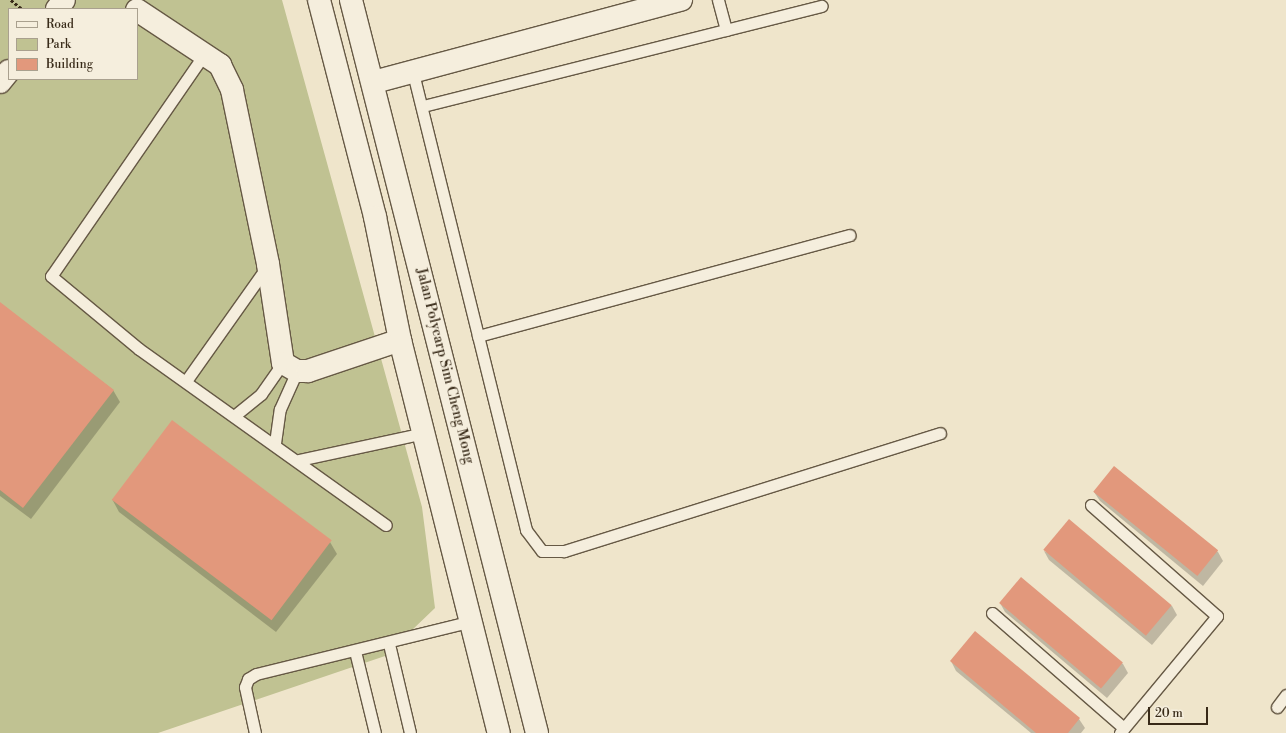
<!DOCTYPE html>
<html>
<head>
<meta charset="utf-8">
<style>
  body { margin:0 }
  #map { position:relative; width:1286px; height:733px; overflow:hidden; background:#efe5cb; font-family:"Libre Bodoni",serif }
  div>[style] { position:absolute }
  .green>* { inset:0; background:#c0c292 }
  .shadow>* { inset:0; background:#0003 }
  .building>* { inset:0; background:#e2987c; transform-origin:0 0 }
  .path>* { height:2.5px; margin-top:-1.25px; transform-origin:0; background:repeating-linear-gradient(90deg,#382a18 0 3px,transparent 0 5px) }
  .roads { filter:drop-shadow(1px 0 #665945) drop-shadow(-1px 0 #665945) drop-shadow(0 1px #665945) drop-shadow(0 -1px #665945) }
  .service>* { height:11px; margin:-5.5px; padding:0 5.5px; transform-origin:5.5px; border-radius:5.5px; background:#f5eedd }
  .minor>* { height:22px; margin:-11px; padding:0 11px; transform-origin:11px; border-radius:11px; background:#f5eedd }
  .tertiary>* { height:22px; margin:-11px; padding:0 11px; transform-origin:11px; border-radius:11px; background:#f5eedd }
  span { translate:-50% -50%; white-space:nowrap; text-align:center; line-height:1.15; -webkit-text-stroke:3px #f5eedd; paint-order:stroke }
  .street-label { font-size:14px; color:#382a18 }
  .legend { position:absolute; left:8px; top:8px; width:130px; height:72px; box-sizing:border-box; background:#f5eedd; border:1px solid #a9a08e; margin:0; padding:5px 7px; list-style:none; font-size:12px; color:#382a18 }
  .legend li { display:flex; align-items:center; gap:8px; height:20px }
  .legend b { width:20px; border:1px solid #a9a08e }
  .scale { position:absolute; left:1148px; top:707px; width:60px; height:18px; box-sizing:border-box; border:2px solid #382a18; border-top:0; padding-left:5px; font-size:12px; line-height:14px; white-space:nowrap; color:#382a18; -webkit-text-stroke:3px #f5eedd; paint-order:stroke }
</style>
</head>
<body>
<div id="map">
  <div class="green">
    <div style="clip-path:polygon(evenodd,0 0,282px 0,422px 507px,435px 608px,385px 656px,158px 733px,0 733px,0 0,9px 9px,137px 9px,137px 79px,9px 79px,9px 9px)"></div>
  </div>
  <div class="shadow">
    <div style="clip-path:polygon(0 303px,113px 390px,120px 402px,31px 519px,0 496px)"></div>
    <div style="clip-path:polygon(1115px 468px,1218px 552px,1223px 561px,1203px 586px,1100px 501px,1094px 492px)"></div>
    <div style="clip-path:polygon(112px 499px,330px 542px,337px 554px,276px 632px,119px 512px)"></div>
    <div style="clip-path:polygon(1044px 551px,1172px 606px,1177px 615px,1152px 645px,1049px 560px)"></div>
    <div style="clip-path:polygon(1021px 578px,1123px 664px,1128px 673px,1107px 698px,1005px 612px,1000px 603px)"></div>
    <div style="clip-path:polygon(975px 632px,1079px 719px,1085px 728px,1081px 733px,1031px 733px,956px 671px,951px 661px)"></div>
  </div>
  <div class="building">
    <div style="clip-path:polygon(0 302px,114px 390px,23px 508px,0 490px)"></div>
    <div style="left:172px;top:420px;width:200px;height:100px;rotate:37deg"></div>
    <div style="left:1114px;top:466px;width:134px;height:33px;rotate:39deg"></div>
    <div style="left:1069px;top:519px;width:134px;height:40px;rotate:40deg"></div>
    <div style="left:1021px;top:577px;width:133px;height:34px;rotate:40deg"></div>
    <div style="clip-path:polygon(975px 631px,1080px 718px,1068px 733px,1036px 733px,950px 661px)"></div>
  </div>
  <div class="path">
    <div style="left:11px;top:0;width:14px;rotate:39deg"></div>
  </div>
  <div class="roads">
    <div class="service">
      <div style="left:718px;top:0;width:31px;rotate:75deg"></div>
      <div style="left:205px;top:53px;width:271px;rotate:124.6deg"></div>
      <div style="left:51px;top:276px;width:114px;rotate:39.7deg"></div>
      <div style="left:139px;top:349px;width:303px;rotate:35.5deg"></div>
      <div style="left:413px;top:73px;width:471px;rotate:76.1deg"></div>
      <div style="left:526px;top:530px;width:26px;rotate:53deg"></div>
      <div style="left:542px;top:551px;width:22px"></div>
      <div style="left:564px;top:551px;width:394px;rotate:-17.4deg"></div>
      <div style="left:423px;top:106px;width:411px;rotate:-14.1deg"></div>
      <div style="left:478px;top:336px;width:385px;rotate:-15.2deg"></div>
      <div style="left:186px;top:381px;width:142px;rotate:-54.7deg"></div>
      <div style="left:234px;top:416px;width:35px;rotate:-39deg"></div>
      <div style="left:261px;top:394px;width:38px;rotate:-55deg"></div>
      <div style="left:275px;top:443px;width:34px;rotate:-82deg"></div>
      <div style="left:280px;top:409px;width:42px;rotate:-65.9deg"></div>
      <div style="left:299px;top:460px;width:128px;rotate:-12.2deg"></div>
      <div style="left:1091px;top:505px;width:168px;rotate:41.4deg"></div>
      <div style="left:1217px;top:616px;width:152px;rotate:129.7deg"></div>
      <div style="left:992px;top:613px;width:175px;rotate:41.1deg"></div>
      <div style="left:389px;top:644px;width:91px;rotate:76.7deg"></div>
      <div style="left:355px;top:651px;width:84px;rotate:76.3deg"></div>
      <div style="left:1277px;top:707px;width:15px;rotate:-53deg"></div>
      <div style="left:255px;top:733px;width:47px;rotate:-102.3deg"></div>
      <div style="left:245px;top:687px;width:9px;rotate:-69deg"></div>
      <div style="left:248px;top:679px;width:9px;rotate:-32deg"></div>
      <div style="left:256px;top:674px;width:221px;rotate:-13.8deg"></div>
    </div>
    <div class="minor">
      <div style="left:57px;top:9px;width:11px;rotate:-52deg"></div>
      <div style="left:137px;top:10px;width:100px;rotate:33.5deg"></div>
      <div style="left:220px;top:65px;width:28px;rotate:64deg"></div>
      <div style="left:232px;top:90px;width:178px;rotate:78.3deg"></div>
      <div style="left:268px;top:264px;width:100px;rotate:81.4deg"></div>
      <div style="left:283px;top:363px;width:16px;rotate:30deg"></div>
      <div style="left:297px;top:371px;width:11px"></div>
      <div style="left:308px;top:371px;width:97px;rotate:-18.6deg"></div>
      <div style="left:0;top:82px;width:14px;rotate:-51deg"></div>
      <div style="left:374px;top:82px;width:318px;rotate:-15deg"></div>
    </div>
    <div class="tertiary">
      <div style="left:319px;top:0;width:224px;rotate:75.5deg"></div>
      <div style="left:375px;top:217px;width:126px;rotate:78.5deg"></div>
      <div style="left:400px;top:340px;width:405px;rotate:75.9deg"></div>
      <div style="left:351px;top:0;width:756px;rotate:75.76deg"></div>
    </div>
  </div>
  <div class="street-label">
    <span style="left:445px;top:366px;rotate:76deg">Jalan Polycarp Sim Cheng Mong</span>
  </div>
  <ul class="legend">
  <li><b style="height:5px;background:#f5eedd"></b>Road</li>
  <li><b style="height:11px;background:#c0c292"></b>Park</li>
  <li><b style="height:11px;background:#e2987c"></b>Building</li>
  </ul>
  <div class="scale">20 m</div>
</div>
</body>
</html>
